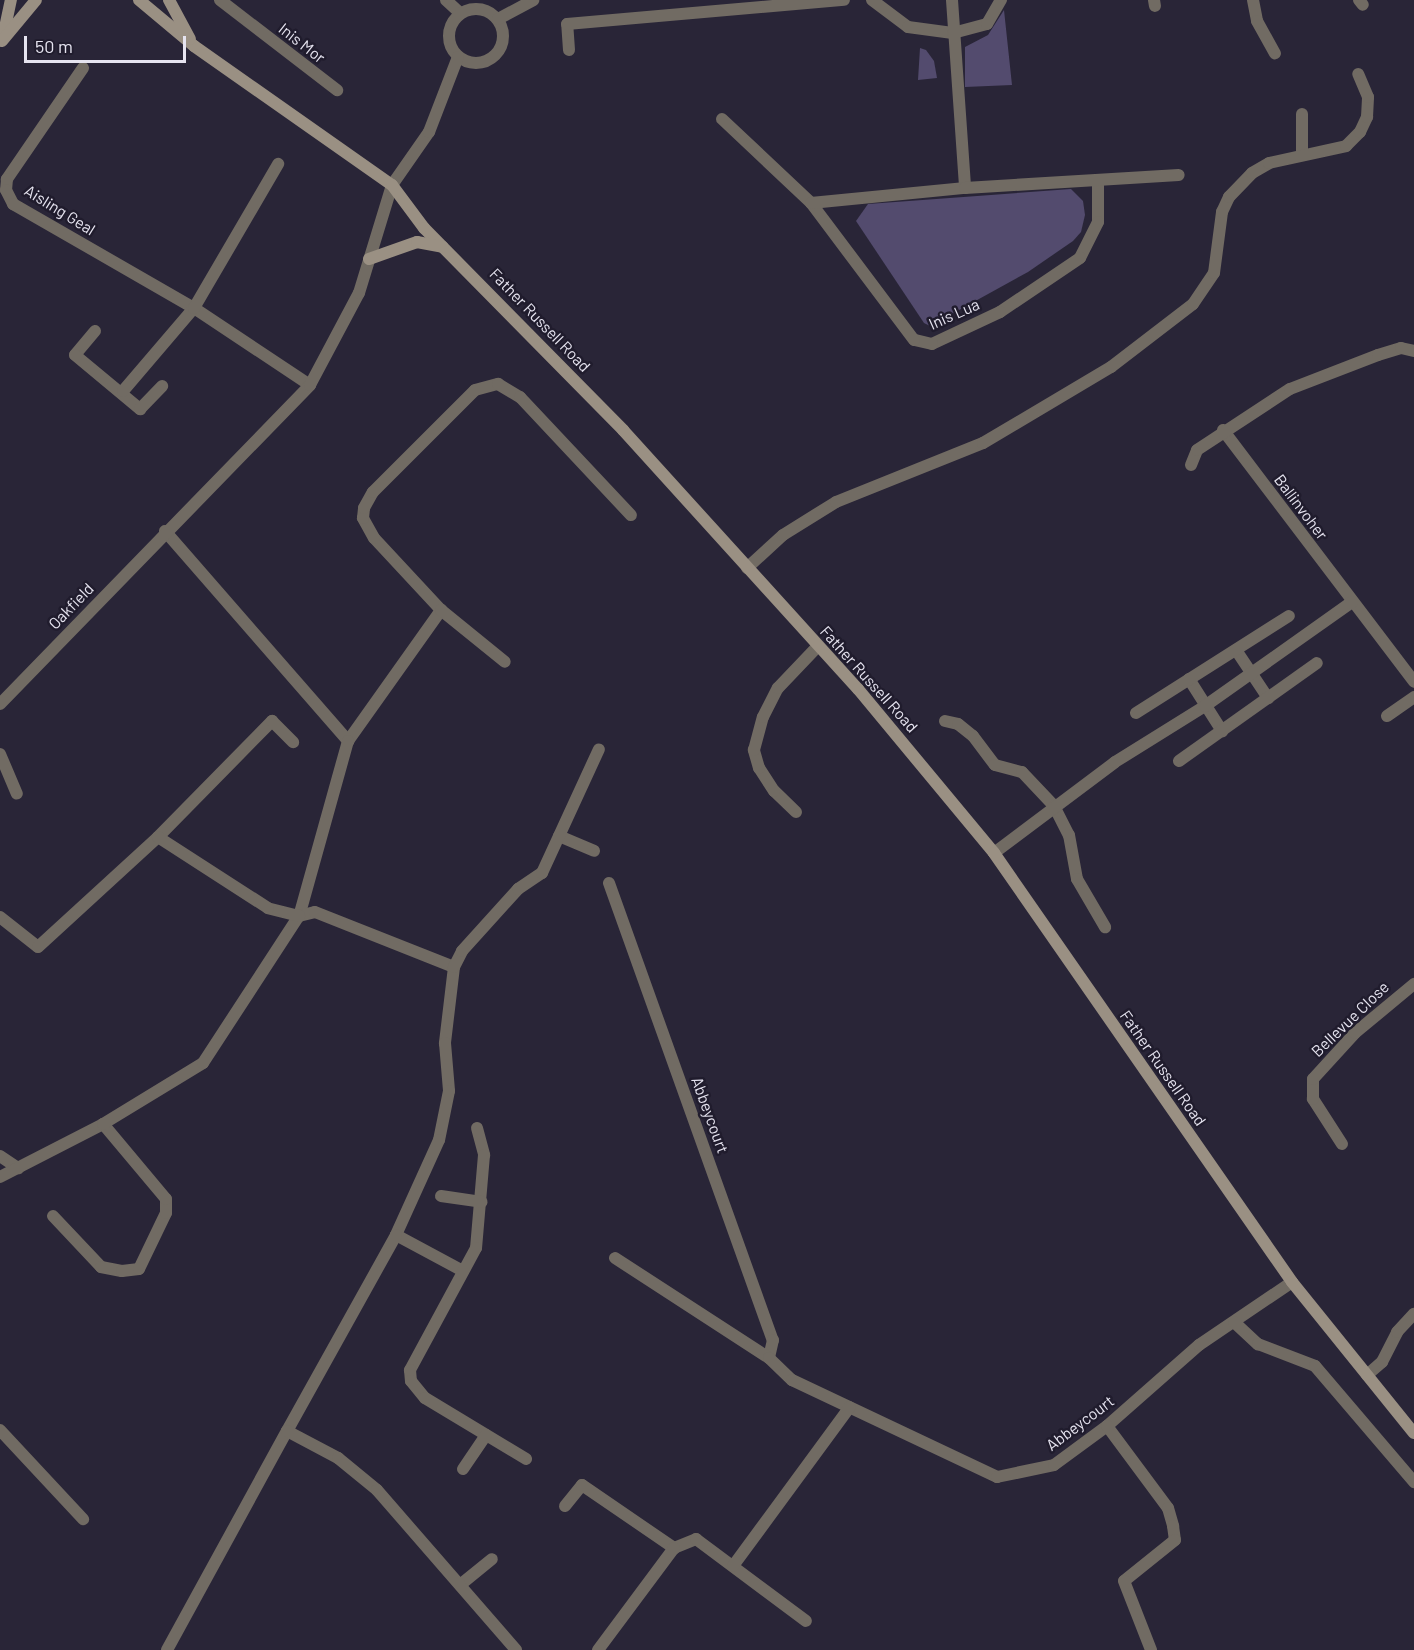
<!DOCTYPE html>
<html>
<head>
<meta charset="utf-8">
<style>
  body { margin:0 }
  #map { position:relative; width:1414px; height:1650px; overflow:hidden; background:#292537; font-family:Barlow,sans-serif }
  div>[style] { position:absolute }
  .green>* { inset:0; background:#534b6e }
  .street>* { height:12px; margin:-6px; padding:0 6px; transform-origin:6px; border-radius:6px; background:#716b63 }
  .street>.ring { margin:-6px; padding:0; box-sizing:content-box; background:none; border:12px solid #716b63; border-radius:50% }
  .secondary>* { height:12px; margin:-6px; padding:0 6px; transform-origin:6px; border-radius:6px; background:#9a9083 }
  span { translate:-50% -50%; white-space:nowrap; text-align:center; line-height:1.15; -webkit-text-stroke:5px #201c2d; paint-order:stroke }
  .street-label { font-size:16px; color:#e6e4f0 }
  .scale { position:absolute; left:24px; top:36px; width:162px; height:27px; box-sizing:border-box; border:3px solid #e6e4f0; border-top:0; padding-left:8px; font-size:18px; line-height:21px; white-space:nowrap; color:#e6e4f0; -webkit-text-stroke:4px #201c2d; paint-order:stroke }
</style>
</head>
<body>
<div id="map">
  <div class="green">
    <div style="clip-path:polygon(1004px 10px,1012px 85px,965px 87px,965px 47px,988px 35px)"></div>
    <div style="clip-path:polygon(920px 48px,926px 50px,934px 61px,937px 78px,918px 80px)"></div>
    <div style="clip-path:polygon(1071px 189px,1083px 201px,1085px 215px,1081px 232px,1073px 241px,1028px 272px,930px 326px,924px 323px,856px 221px,868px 204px)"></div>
  </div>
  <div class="street">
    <div style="left:220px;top:0;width:148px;rotate:37.6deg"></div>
    <div style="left:446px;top:0;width:19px;rotate:43deg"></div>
    <div style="left:872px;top:0;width:45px;rotate:36.9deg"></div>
    <div style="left:908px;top:27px;width:45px;rotate:7.6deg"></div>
    <div style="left:953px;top:33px;width:35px;rotate:-15deg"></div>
    <div style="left:987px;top:24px;width:28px;rotate:-60deg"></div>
    <div style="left:952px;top:0;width:188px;rotate:86deg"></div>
    <div style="left:1154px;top:0;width:6px;rotate:81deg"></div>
    <div style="left:1253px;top:0;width:21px;rotate:79deg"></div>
    <div style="left:1257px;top:21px;width:37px;rotate:61deg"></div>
    <div style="left:1359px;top:0;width:6px;rotate:51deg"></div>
    <div class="ring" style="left:449px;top:9px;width:42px;height:42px"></div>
    <div style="left:498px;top:19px;width:40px;rotate:-28deg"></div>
    <div style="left:569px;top:50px;width:26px;rotate:-94deg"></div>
    <div style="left:567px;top:24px;width:278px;rotate:-5deg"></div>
    <div style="left:83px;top:68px;width:135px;rotate:124.4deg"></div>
    <div style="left:7px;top:179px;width:11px;rotate:95deg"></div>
    <div style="left:6px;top:190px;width:16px;rotate:63deg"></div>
    <div style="left:13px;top:204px;width:209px;rotate:29.9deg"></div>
    <div style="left:194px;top:308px;width:139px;rotate:33.6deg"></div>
    <div style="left:1302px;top:114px;width:41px;rotate:90deg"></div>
    <div style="left:722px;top:119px;width:122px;rotate:43.3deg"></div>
    <div style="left:1098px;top:180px;width:42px;rotate:90deg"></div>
    <div style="left:1098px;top:222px;width:40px;rotate:116.6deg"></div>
    <div style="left:1080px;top:258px;width:97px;rotate:146deg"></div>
    <div style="left:1000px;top:312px;width:75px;rotate:154.8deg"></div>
    <div style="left:932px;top:344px;width:18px;rotate:-167deg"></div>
    <div style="left:914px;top:340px;width:171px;rotate:-126.9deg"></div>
    <div style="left:811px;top:203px;width:155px;rotate:-5.6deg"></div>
    <div style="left:965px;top:188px;width:214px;rotate:-3.5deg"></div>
    <div style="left:95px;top:331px;width:31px;rotate:130deg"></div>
    <div style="left:75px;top:355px;width:85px;rotate:39.7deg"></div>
    <div style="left:140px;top:409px;width:32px;rotate:-46deg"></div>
    <div style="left:123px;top:391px;width:109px;rotate:-49.5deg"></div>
    <div style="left:194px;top:308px;width:167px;rotate:-59.7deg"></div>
    <div style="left:1223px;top:430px;width:316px;rotate:52.8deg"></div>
    <div style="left:1191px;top:465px;width:16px;rotate:-68deg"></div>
    <div style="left:1197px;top:450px;width:111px;rotate:-33.3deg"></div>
    <div style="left:1290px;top:389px;width:94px;rotate:-21.1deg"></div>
    <div style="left:1378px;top:355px;width:24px;rotate:-17deg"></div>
    <div style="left:1401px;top:348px;width:13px;rotate:13deg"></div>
    <div style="left:165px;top:531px;width:279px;rotate:48.9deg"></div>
    <div style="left:348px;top:741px;width:161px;rotate:-54.6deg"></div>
    <div style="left:441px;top:610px;width:98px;rotate:-132.9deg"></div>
    <div style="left:374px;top:538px;width:23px;rotate:-119deg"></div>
    <div style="left:363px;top:518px;width:10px;rotate:-84deg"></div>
    <div style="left:364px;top:508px;width:18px;rotate:-61deg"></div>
    <div style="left:373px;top:492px;width:144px;rotate:-45deg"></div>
    <div style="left:475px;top:390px;width:24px;rotate:-15deg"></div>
    <div style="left:498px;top:384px;width:26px;rotate:31deg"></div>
    <div style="left:520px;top:397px;width:162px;rotate:46.8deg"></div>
    <div style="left:747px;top:568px;width:49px;rotate:-42.5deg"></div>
    <div style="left:783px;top:535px;width:62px;rotate:-31.9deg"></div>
    <div style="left:836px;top:502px;width:158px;rotate:-21.9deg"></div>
    <div style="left:983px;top:443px;width:149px;rotate:-30.7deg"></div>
    <div style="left:1111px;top:367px;width:103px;rotate:-37.5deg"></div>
    <div style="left:1193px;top:304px;width:37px;rotate:-56deg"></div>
    <div style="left:1214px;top:273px;width:62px;rotate:-82.5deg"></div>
    <div style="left:1222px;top:212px;width:17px;rotate:-65deg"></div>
    <div style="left:1229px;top:197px;width:33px;rotate:-46deg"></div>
    <div style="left:1252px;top:173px;width:20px;rotate:-30deg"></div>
    <div style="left:1269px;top:163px;width:79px;rotate:-12.4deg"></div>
    <div style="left:1346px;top:146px;width:20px;rotate:-45deg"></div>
    <div style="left:1360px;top:132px;width:17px;rotate:-65deg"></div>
    <div style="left:1367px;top:117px;width:20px;rotate:-87deg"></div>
    <div style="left:1368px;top:97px;width:25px;rotate:-113deg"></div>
    <div style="left:441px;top:610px;width:82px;rotate:39.1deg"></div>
    <div style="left:1236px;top:650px;width:58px;rotate:56.3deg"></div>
    <div style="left:1189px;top:679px;width:62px;rotate:57.6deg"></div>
    <div style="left:0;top:704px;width:445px;rotate:-45.8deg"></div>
    <div style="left:310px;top:385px;width:104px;rotate:-62deg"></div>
    <div style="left:359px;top:293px;width:113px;rotate:-73deg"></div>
    <div style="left:392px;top:185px;width:65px;rotate:-55.1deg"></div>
    <div style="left:429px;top:132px;width:80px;rotate:-68.9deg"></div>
    <div style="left:1136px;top:713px;width:181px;rotate:-32.4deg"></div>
    <div style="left:1387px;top:716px;width:33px;rotate:-35deg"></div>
    <div style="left:945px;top:721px;width:13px;rotate:13deg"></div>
    <div style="left:958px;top:724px;width:19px;rotate:39deg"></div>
    <div style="left:973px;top:736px;width:36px;rotate:53deg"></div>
    <div style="left:995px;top:765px;width:28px;rotate:15deg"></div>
    <div style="left:1022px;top:772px;width:47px;rotate:46.7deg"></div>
    <div style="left:1054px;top:806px;width:33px;rotate:63deg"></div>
    <div style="left:1069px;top:835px;width:45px;rotate:79.7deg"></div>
    <div style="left:1077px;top:879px;width:56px;rotate:59.7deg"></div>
    <div style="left:348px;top:741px;width:182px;rotate:105.6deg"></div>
    <div style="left:299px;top:916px;width:16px;rotate:-14deg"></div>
    <div style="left:315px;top:912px;width:149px;rotate:21.6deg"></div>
    <div style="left:454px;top:967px;width:77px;rotate:96.8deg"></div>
    <div style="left:445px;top:1043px;width:48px;rotate:85.2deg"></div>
    <div style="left:449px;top:1091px;width:50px;rotate:101.5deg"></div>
    <div style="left:439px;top:1140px;width:104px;rotate:114.4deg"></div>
    <div style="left:396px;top:1235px;width:76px;rotate:28.2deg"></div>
    <div style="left:0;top:754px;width:43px;rotate:67deg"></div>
    <div style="left:1179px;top:761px;width:169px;rotate:-35.4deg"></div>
    <div style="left:796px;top:812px;width:30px;rotate:-136deg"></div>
    <div style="left:774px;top:791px;width:27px;rotate:-123deg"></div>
    <div style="left:759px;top:768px;width:19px;rotate:-106deg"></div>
    <div style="left:754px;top:750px;width:34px;rotate:-75deg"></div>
    <div style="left:763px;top:717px;width:33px;rotate:-63deg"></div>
    <div style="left:778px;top:688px;width:58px;rotate:-46.4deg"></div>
    <div style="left:559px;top:836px;width:38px;rotate:23deg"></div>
    <div style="left:994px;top:853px;width:151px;rotate:-36.9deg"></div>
    <div style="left:1115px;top:762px;width:106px;rotate:-31.9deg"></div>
    <div style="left:1205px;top:706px;width:180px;rotate:-35.3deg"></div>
    <div style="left:609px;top:883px;width:486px;rotate:70.3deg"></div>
    <div style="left:773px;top:1340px;width:18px;rotate:103deg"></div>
    <div style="left:0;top:917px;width:48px;rotate:38.3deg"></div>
    <div style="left:38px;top:947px;width:163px;rotate:-42.5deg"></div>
    <div style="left:158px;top:837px;width:163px;rotate:-45.5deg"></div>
    <div style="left:272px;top:721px;width:30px;rotate:45deg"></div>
    <div style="left:454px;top:967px;width:18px;rotate:-63deg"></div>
    <div style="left:462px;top:951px;width:84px;rotate:-47.9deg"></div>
    <div style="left:518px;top:889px;width:29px;rotate:-34deg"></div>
    <div style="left:542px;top:873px;width:136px;rotate:-65.3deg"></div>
    <div style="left:477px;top:1128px;width:28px;rotate:75deg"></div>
    <div style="left:484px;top:1155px;width:93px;rotate:94.9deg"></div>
    <div style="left:476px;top:1248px;width:139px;rotate:118.4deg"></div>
    <div style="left:410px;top:1370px;width:11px;rotate:85deg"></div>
    <div style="left:411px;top:1381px;width:22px;rotate:51deg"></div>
    <div style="left:425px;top:1398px;width:118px;rotate:31.1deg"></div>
    <div style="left:1342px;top:1144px;width:54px;rotate:-122.8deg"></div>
    <div style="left:1313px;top:1099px;width:20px;rotate:-90deg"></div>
    <div style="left:1313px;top:1079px;width:62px;rotate:-47.6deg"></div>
    <div style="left:1355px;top:1033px;width:77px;rotate:-39.7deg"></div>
    <div style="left:0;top:1156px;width:22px;rotate:34deg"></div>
    <div style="left:0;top:1177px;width:116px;rotate:-27.2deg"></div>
    <div style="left:441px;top:1196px;width:41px;rotate:8.3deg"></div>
    <div style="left:53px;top:1216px;width:70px;rotate:46.7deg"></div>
    <div style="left:101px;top:1267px;width:21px;rotate:11deg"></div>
    <div style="left:122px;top:1271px;width:17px;rotate:-7deg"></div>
    <div style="left:139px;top:1269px;width:62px;rotate:-64.3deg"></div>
    <div style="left:166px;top:1213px;width:14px;rotate:-90deg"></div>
    <div style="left:166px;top:1199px;width:98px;rotate:-130deg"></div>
    <div style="left:103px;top:1124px;width:117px;rotate:-31.4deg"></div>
    <div style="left:203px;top:1063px;width:176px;rotate:-56.9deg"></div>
    <div style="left:299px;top:916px;width:32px;rotate:-166deg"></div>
    <div style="left:268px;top:908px;width:131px;rotate:-147.2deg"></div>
    <div style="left:615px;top:1258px;width:184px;rotate:33deg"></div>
    <div style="left:769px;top:1358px;width:32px;rotate:44deg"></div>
    <div style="left:792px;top:1380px;width:227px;rotate:25.3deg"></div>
    <div style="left:997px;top:1477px;width:58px;rotate:-11.9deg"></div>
    <div style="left:1054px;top:1465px;width:66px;rotate:-36.3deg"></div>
    <div style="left:1107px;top:1426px;width:123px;rotate:-41.4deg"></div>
    <div style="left:1199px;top:1345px;width:112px;rotate:-34.1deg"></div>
    <div style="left:1234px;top:1322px;width:33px;rotate:43deg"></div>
    <div style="left:1258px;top:1344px;width:61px;rotate:21.1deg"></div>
    <div style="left:1315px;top:1366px;width:153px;rotate:49.5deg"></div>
    <div style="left:1367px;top:1375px;width:20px;rotate:-41deg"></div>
    <div style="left:1382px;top:1362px;width:34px;rotate:-63deg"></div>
    <div style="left:1397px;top:1332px;width:25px;rotate:-47deg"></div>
    <div style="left:1107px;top:1426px;width:102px;rotate:53.4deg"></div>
    <div style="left:1168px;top:1508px;width:19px;rotate:74deg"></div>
    <div style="left:1173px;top:1526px;width:14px;rotate:82deg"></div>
    <div style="left:1175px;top:1540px;width:65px;rotate:141.2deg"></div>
    <div style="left:1124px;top:1581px;width:74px;rotate:68.6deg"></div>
    <div style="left:0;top:1430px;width:122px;rotate:47deg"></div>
    <div style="left:287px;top:1431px;width:224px;rotate:-60.9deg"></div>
    <div style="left:463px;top:1469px;width:41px;rotate:-55.9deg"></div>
    <div style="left:565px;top:1506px;width:27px;rotate:-51deg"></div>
    <div style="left:582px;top:1485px;width:112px;rotate:34.4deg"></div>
    <div style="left:674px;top:1548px;width:24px;rotate:-22deg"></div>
    <div style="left:696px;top:1539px;width:137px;rotate:36.7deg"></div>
    <div style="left:733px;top:1566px;width:197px;rotate:-53.7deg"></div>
    <div style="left:460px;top:1585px;width:41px;rotate:-39.1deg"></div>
    <div style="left:167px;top:1650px;width:250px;rotate:-61.3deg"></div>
    <div style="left:287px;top:1431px;width:58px;rotate:27.9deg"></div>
    <div style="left:338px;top:1458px;width:50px;rotate:39.4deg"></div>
    <div style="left:377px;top:1490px;width:212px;rotate:49deg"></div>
    <div style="left:598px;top:1650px;width:127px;rotate:-53.3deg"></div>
  </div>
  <div class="secondary">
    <div style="left:139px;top:0;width:72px;rotate:39.9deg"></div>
    <div style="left:194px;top:46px;width:242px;rotate:35.1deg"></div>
    <div style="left:392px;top:185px;width:54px;rotate:53.3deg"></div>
    <div style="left:424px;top:228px;width:284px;rotate:45.4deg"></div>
    <div style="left:623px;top:430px;width:350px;rotate:47.8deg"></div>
    <div style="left:858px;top:689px;width:213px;rotate:50.3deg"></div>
    <div style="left:994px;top:853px;width:522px;rotate:55.21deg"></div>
    <div style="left:1292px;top:1282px;width:194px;rotate:51.1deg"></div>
    <div style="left:169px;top:0;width:44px;rotate:61.7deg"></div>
    <div style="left:3px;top:37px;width:38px;rotate:-78deg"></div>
    <div style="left:2px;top:41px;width:53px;rotate:-50.3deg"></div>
    <div style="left:369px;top:259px;width:51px;rotate:-19.5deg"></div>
    <div style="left:417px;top:242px;width:26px;rotate:11deg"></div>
  </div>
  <div class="street-label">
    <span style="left:302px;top:43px;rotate:38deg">Inis Mor</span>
    <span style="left:60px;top:210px;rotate:32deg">Aisling Geal</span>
    <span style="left:954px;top:314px;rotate:-24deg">Inis Lua</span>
    <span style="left:540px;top:320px;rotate:46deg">Father Russell Road</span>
    <span style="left:1301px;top:507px;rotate:53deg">Ballinvoher</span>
    <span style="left:71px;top:606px;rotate:-46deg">Oakfield</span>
    <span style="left:869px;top:679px;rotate:48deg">Father Russell Road</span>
    <span style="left:1350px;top:1019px;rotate:-44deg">Bellevue Close</span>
    <span style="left:1163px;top:1068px;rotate:55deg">Father Russell Road</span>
    <span style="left:710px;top:1115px;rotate:70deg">Abbeycourt</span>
    <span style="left:1080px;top:1423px;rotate:-37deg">Abbeycourt</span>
  </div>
  <div class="scale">50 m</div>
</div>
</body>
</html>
